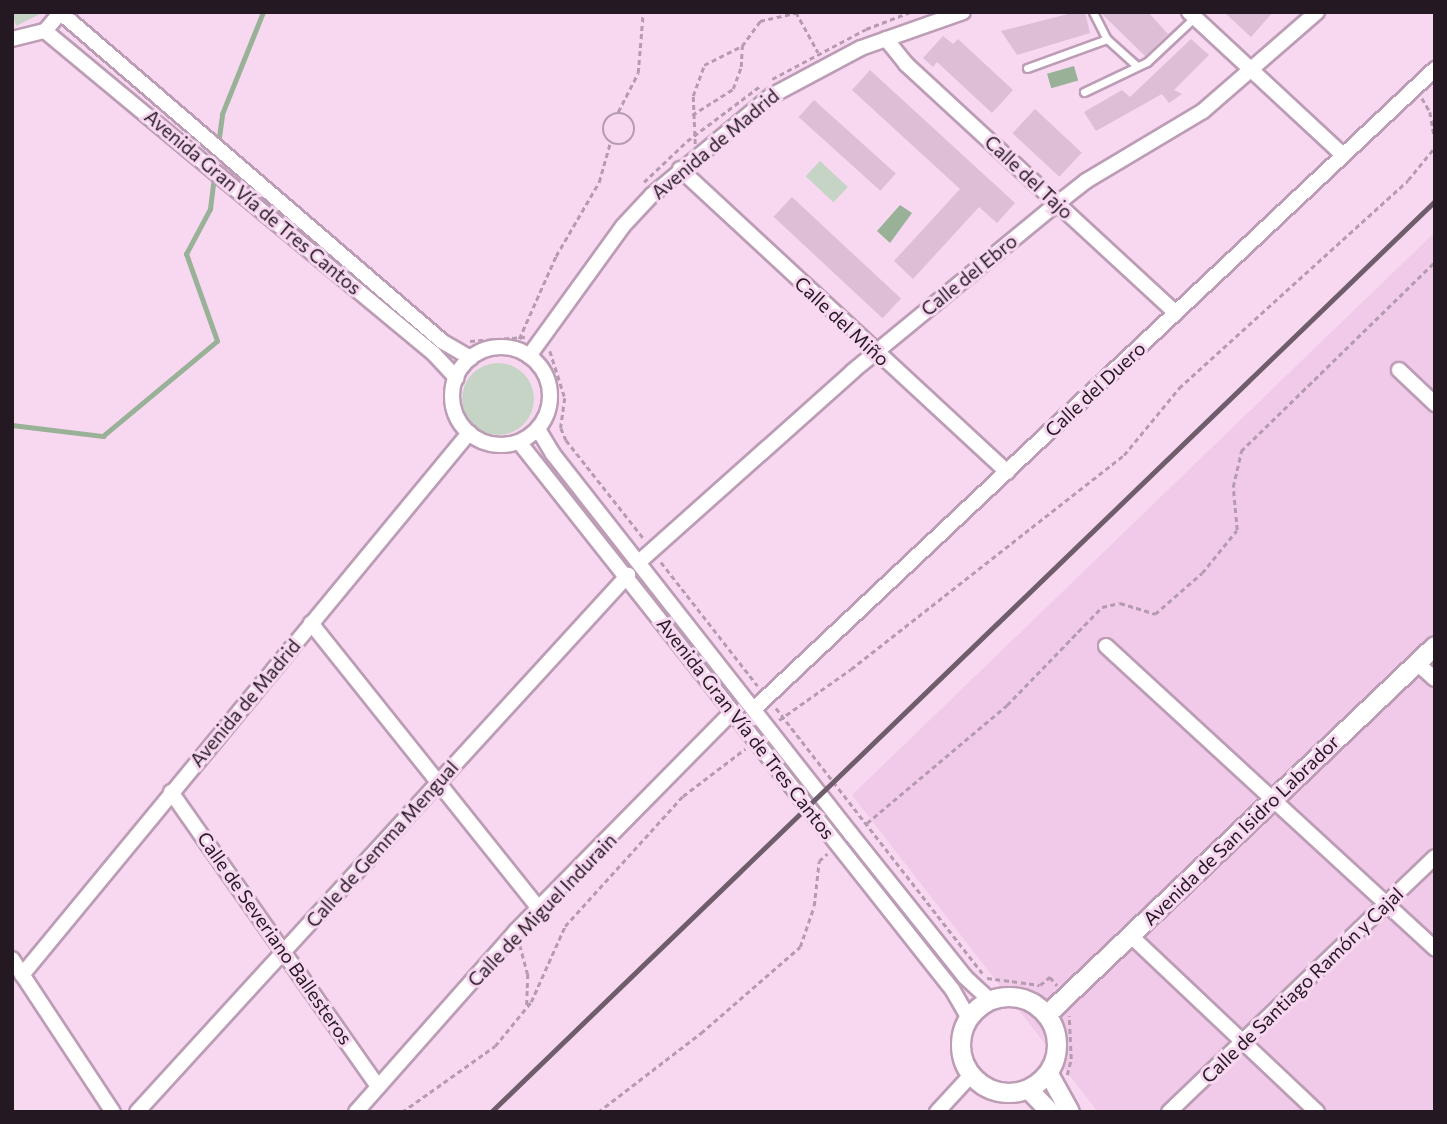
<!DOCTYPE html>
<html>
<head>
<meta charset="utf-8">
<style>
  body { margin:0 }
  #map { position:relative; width:1447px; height:1124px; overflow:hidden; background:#f8d8f1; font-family:Commissioner,sans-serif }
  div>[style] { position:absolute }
  .built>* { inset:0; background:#f0cae8 }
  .green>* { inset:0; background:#c5d4c4; transform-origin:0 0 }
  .round { border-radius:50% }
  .water>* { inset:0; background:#98b197; transform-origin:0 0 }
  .stream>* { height:4.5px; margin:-2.25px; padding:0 2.25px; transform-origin:2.25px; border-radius:2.25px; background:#98b197 }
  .building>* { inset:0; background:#dcbed6; transform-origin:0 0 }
  .path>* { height:2.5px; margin-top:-1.25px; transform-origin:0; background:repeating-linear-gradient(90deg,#b59baf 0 5px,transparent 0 8.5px) }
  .path>.ring { margin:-1.25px; padding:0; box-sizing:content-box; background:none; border:2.5px solid #b59baf; border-radius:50% }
  .roads { filter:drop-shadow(2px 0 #bc9db5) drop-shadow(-2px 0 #bc9db5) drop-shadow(0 2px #bc9db5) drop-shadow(0 -2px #bc9db5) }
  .service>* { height:7px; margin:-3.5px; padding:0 3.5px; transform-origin:3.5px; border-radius:3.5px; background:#fff }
  .minor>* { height:14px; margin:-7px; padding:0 7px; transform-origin:7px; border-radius:7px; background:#fff }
  .minor>.ring { margin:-7px; padding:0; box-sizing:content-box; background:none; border:14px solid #fff; border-radius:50% }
  .tertiary>* { height:18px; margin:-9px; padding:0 9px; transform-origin:9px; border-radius:9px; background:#fff }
  .tertiary>.ring { margin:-9px; padding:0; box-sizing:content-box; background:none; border:18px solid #fff; border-radius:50% }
  .rail>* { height:4.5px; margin:-2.25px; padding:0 2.25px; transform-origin:2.25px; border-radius:2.25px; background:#705d6c }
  span { translate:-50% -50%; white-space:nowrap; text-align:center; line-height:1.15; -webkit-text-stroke:6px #f8d8f1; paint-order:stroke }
  .street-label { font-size:19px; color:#241922 }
  .frame { position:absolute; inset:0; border:14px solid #241922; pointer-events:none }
</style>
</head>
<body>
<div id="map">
  <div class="built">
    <div style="clip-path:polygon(1435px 232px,1435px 1112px,1098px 1112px,852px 795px)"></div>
  </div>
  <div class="green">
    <div style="clip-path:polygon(12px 12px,44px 12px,16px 26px)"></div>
    <div style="left:820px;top:161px;width:38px;height:21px;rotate:43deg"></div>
    <div class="round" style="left:462px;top:363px;width:72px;height:72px"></div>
  </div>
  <div class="water">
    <div style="left:1074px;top:66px;width:15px;height:28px;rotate:74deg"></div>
    <div style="clip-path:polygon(900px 205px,912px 213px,890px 243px,877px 231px)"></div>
  </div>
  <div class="stream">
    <div style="left:218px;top:144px;width:30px;rotate:-82deg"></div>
    <div style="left:222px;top:114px;width:110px;rotate:-68.1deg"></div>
    <div style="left:12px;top:425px;width:92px;rotate:6.9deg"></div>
    <div style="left:103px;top:436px;width:148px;rotate:-39.8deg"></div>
    <div style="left:217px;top:341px;width:92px;rotate:-109.6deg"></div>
    <div style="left:186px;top:254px;width:51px;rotate:-61.9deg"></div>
    <div style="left:210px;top:209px;width:32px;rotate:-83deg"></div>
  </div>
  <div class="building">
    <div style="clip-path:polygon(1076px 12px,1085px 12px,1090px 33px,1017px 55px,1001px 31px)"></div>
    <div style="clip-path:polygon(1100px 12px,1148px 12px,1168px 34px,1145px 56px)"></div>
    <div style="clip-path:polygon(1224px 12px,1273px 12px,1251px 37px)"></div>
    <div style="clip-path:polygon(943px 36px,953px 44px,958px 39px,1013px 90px,992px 113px,937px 62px,933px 67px,923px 58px)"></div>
    <div style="clip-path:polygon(1191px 39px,1209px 55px,1174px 90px,1182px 94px,1169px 103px,1162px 94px,1096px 131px,1084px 112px,1122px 90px,1130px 97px)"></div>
    <div style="clip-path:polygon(870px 70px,1015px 203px,997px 223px,979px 207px,913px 279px,894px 261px,960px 189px,852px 90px)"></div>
    <div style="left:814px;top:100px;width:110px;height:23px;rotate:42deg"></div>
    <div style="left:1035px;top:109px;width:64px;height:33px;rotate:43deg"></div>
    <div style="left:792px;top:197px;width:149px;height:27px;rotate:43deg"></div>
  </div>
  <div class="path">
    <div style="left:796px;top:12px;width:46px;rotate:61.2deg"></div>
    <div style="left:772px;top:79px;width:106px;rotate:-28deg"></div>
    <div style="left:866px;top:29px;width:47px;rotate:-21.1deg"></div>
    <div style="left:1422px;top:98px;width:16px;rotate:60deg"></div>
    <div style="left:1430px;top:112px;width:29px;rotate:80deg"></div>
    <div style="left:618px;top:112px;width:44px;rotate:-62.9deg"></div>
    <div style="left:638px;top:73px;width:61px;rotate:-85.3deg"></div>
    <div class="ring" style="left:603px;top:113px;width:29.5px;height:29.5px"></div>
    <div style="left:692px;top:115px;width:49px;rotate:-32.4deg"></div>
    <div style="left:733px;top:89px;width:23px;rotate:-70deg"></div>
    <div style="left:741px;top:67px;width:21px;rotate:-87deg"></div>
    <div style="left:695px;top:144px;width:48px;rotate:-92.4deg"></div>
    <div style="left:693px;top:96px;width:33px;rotate:-70deg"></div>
    <div style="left:704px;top:65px;width:42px;rotate:-26.6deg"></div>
    <div style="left:742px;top:46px;width:31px;rotate:-54deg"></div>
    <div style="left:760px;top:21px;width:37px;rotate:-13deg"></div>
    <div style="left:644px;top:182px;width:59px;rotate:-43.6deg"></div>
    <div style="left:687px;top:141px;width:91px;rotate:-37deg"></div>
    <div style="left:519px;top:339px;width:91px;rotate:-66deg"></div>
    <div style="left:556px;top:256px;width:86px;rotate:-59.8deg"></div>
    <div style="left:599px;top:182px;width:41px;rotate:-74.2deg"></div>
    <div style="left:470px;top:341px;width:55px;rotate:-4.2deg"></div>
    <div style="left:550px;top:351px;width:49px;rotate:72.3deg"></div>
    <div style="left:565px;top:398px;width:30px;rotate:98deg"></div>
    <div style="left:561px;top:428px;width:13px;rotate:67deg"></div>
    <div style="left:566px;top:440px;width:127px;rotate:51.7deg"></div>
    <div style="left:661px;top:562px;width:157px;rotate:52deg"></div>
    <div style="left:776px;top:708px;width:336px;rotate:52.1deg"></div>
    <div style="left:779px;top:720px;width:88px;rotate:-35.3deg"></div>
    <div style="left:851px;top:669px;width:347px;rotate:-38.1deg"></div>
    <div style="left:1124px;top:455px;width:87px;rotate:-50.6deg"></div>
    <div style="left:1179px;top:388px;width:309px;rotate:-42.2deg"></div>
    <div style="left:1408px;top:180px;width:43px;rotate:-50.7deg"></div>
    <div style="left:867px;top:823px;width:183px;rotate:-40.1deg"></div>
    <div style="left:1007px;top:705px;width:136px;rotate:-45.9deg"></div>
    <div style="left:1102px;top:607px;width:18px;rotate:-13deg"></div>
    <div style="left:1120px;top:603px;width:37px;rotate:17deg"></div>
    <div style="left:1155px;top:614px;width:62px;rotate:-41.1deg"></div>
    <div style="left:1202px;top:573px;width:55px;rotate:-50.9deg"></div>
    <div style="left:1237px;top:530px;width:43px;rotate:-95.3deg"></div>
    <div style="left:1233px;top:487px;width:37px;rotate:-77deg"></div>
    <div style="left:1241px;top:451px;width:271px;rotate:-44.3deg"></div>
    <div style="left:520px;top:945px;width:30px;rotate:75deg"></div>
    <div style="left:528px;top:974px;width:33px;rotate:92deg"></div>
    <div style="left:987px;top:978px;width:53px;rotate:7.5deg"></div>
    <div style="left:1040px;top:985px;width:13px;rotate:-39deg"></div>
    <div style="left:1050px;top:977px;width:11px;rotate:49deg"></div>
    <div style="left:1067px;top:1075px;width:16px;rotate:-76deg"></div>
    <div style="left:1071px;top:1059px;width:43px;rotate:-92.7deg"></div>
    <div style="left:402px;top:1112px;width:114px;rotate:-35.4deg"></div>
    <div style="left:495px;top:1046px;width:57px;rotate:-50.7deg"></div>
    <div style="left:531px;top:1002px;width:83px;rotate:-65.9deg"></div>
    <div style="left:565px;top:926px;width:176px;rotate:-47.8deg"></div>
    <div style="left:683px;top:796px;width:78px;rotate:-37.2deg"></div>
    <div style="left:598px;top:1112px;width:130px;rotate:-37.5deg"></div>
    <div style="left:701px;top:1033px;width:131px;rotate:-41deg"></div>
    <div style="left:800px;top:947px;width:43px;rotate:-71.1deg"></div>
    <div style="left:814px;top:906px;width:45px;rotate:-83.7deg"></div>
    <div style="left:819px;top:861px;width:11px;rotate:-41deg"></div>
  </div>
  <div class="roads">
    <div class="service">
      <div style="left:1093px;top:12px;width:30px;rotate:63deg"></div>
      <div style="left:1107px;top:39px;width:39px;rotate:42deg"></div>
      <div style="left:1027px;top:68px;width:85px;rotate:-19.9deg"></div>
      <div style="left:1084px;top:92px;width:70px;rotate:-25.5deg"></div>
      <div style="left:1147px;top:62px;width:64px;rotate:-43.1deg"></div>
    </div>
    <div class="minor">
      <div style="left:1189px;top:12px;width:210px;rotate:42.9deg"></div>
      <div style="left:61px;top:13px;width:504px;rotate:40.74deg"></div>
      <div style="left:443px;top:342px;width:32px;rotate:30deg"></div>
      <div style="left:45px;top:31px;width:506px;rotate:39.7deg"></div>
      <div style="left:434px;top:354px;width:33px;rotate:47deg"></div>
      <div style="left:12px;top:39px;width:34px;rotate:-14deg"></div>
      <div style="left:45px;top:31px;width:25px;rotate:-50deg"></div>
      <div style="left:886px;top:39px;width:32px;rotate:51deg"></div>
      <div style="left:906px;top:64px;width:367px;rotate:42.7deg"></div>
      <div style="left:680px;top:169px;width:446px;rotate:42.8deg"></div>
      <div class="ring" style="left:452px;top:347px;width:84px;height:84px"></div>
      <div style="left:529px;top:356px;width:160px;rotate:-54.1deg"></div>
      <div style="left:623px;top:226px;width:42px;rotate:-46.9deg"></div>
      <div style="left:652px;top:195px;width:155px;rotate:-39.8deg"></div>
      <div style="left:771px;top:96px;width:102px;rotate:-28.1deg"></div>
      <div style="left:861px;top:48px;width:108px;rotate:-19.4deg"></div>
      <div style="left:1399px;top:370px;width:50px;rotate:43.4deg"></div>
      <div style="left:538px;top:429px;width:29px;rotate:59deg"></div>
      <div style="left:553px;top:454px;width:483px;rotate:51.9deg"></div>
      <div style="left:851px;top:834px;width:183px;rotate:51.4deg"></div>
      <div style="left:965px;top:977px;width:34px;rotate:43deg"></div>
      <div style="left:519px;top:442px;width:698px;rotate:51.64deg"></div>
      <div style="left:952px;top:989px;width:34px;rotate:60deg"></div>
      <div style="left:639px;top:562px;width:287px;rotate:-41.7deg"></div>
      <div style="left:853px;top:371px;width:259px;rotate:-39.4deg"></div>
      <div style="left:1053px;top:207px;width:42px;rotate:-38.2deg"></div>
      <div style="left:1086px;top:181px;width:136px;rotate:-30.9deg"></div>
      <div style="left:1203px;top:111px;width:151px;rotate:-41deg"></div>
      <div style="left:311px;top:623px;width:366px;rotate:51.4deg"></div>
      <div style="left:1106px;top:646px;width:447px;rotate:42.6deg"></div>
      <div style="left:1417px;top:663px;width:24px;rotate:42deg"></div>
      <div style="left:754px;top:709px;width:935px;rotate:-43.22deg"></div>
      <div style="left:171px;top:792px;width:360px;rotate:54.9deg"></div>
      <div style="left:1131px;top:936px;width:256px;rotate:43.4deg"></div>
      <div style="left:12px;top:959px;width:183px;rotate:56.6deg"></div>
      <div style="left:22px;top:975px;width:703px;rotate:-50.49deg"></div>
      <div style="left:137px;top:1112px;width:728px;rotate:-47.56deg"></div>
      <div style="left:356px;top:1112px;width:242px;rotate:-48.5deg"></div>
      <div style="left:516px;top:931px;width:308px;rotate:-45.4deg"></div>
      <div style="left:937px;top:1112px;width:50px;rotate:-47.4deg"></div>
      <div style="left:1169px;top:1112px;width:368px;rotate:-43.8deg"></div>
    </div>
    <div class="tertiary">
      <div class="ring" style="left:961px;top:997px;width:78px;height:78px"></div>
      <div style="left:1047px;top:1015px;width:535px;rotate:-43.56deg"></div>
      <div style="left:1049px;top:1074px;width:43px;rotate:61.1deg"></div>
      <div style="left:1029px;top:1090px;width:30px;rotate:46deg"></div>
    </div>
  </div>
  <div class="rail">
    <div style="left:491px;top:1112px;width:1312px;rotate:-43.98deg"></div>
  </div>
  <div class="street-label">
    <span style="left:715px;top:144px;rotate:-40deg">Avenida de Madrid</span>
    <span style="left:1029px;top:177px;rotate:43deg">Calle del Tajo</span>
    <span style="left:253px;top:202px;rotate:40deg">Avenida Gran Vía de Tres Cantos</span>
    <span style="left:969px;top:275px;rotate:-39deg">Calle del Ebro</span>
    <span style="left:842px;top:321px;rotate:43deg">Calle del Miño</span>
    <span style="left:1095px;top:389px;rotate:-43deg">Calle del Duero</span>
    <span style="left:245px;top:703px;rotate:-50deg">Avenida de Madrid</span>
    <span style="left:746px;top:728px;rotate:52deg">Avenida Gran Vía de Tres Cantos</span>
    <span style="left:1241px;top:830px;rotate:-44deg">Avenida de San Isidro Labrador</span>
    <span style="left:382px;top:844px;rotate:-48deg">Calle de Gemma Mengual</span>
    <span style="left:542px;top:910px;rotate:-46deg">Calle de Miguel Indurain</span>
    <span style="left:275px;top:938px;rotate:55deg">Calle de Severiano Ballesteros</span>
    <span style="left:1302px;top:985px;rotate:-44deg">Calle de Santiago Ramón y Cajal</span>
  </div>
  <div class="frame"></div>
</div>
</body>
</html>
